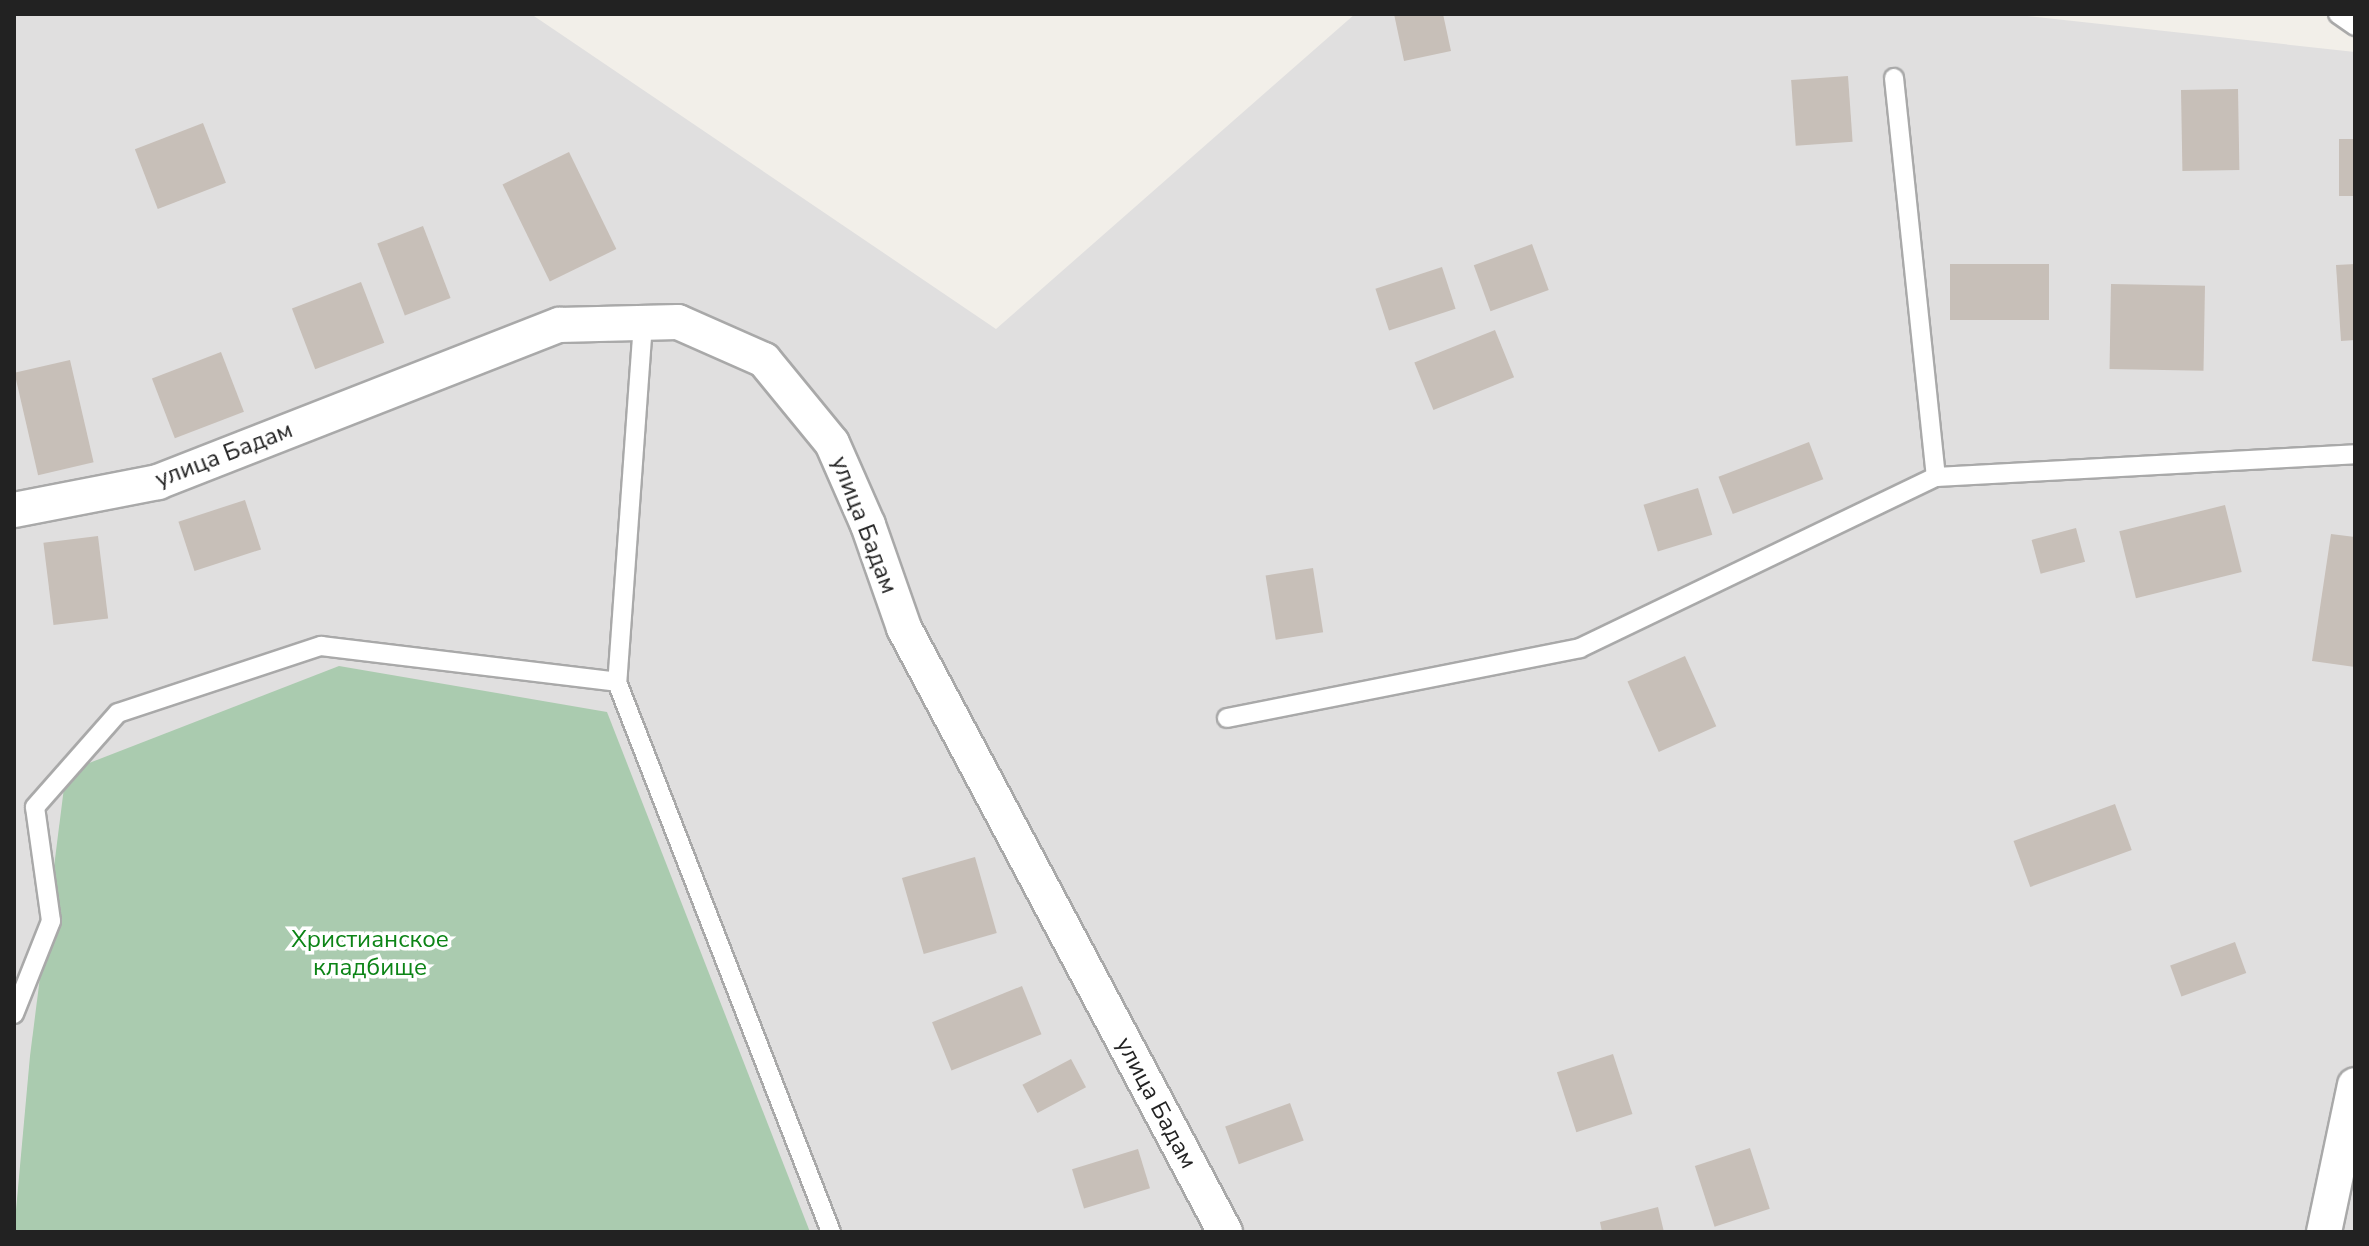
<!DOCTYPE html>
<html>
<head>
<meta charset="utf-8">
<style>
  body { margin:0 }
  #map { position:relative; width:2369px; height:1246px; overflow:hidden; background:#f2efe9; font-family:"Nunito Sans",sans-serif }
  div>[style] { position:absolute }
  .residential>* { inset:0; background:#e0dfdf }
  .cemetery>* { inset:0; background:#aacbaf }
  .building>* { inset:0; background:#c7bfb8; transform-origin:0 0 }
  .roads { filter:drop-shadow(2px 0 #a9a9a9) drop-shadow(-2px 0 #a9a9a9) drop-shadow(0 2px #a9a9a9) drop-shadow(0 -2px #a9a9a9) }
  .service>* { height:18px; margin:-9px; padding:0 9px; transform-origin:9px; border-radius:9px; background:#fff }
  .minor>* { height:34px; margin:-17px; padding:0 17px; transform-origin:17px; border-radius:17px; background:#fff }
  span { translate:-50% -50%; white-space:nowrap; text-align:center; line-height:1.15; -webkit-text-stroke:7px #fff; paint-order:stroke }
  .street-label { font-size:24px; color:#222 }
  .park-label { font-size:24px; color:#0c8416 }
  .frame { position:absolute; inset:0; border:16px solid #222; pointer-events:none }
</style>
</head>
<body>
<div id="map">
  <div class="residential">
    <div style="clip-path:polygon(14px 14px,531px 14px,996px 329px,1355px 14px,2010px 14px,2355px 52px,2354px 1232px,14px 1232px)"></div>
  </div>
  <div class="cemetery">
    <div style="clip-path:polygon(339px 666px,607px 712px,810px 1232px,14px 1232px,30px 1056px,66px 772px)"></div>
  </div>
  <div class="building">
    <div style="clip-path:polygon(1394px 14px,1443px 14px,1451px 51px,1404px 61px)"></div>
    <div style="left:1848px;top:76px;width:66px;height:57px;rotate:86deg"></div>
    <div style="left:2238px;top:89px;width:81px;height:57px;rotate:89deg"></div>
    <div style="left:203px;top:123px;width:64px;height:73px;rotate:69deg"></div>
    <div style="left:2339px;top:139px;width:16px;height:57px"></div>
    <div style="left:569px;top:152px;width:108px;height:74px;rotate:64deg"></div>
    <div style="left:423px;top:226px;width:77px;height:49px;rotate:69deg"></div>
    <div style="left:1532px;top:244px;width:49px;height:62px;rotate:70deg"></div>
    <div style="left:1950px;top:264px;width:99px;height:56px"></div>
    <div style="clip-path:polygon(2355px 264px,2355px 340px,2341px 341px,2336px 265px)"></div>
    <div style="left:1442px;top:267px;width:44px;height:70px;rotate:72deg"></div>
    <div style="left:361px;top:282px;width:65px;height:74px;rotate:69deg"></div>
    <div style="left:2111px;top:284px;width:94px;height:85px;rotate:1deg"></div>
    <div style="left:1495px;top:330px;width:51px;height:87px;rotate:68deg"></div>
    <div style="left:221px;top:352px;width:64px;height:74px;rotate:69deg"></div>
    <div style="left:70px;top:360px;width:105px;height:57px;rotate:77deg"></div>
    <div style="left:1809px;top:442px;width:40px;height:97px;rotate:69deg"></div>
    <div style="left:1698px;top:488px;width:49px;height:57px;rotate:73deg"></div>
    <div style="left:245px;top:500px;width:52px;height:70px;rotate:72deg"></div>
    <div style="left:2225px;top:505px;width:69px;height:109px;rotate:76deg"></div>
    <div style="left:2076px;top:528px;width:35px;height:46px;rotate:75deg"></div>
    <div style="clip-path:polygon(2331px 534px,2355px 537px,2355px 667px,2312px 661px)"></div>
    <div style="left:98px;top:536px;width:83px;height:55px;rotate:83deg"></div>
    <div style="left:1313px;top:568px;width:65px;height:48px;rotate:81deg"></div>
    <div style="left:1685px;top:656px;width:77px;height:63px;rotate:66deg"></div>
    <div style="left:2115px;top:804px;width:49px;height:108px;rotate:70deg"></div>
    <div style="left:975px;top:857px;width:79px;height:76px;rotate:74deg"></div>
    <div style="left:2235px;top:942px;width:33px;height:69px;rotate:70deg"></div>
    <div style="left:1022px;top:986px;width:52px;height:97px;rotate:68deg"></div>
    <div style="left:1613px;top:1054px;width:63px;height:59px;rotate:72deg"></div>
    <div style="left:1071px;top:1059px;width:32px;height:55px;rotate:62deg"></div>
    <div style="left:1290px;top:1103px;width:40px;height:69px;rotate:70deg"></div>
    <div style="left:1750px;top:1148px;width:64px;height:58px;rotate:72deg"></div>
    <div style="left:1138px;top:1149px;width:41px;height:69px;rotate:73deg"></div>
    <div style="clip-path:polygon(1658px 1207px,1664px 1232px,1602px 1232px,1600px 1222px)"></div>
  </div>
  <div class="roads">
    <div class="service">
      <div style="left:2338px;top:14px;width:21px;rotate:35deg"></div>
      <div style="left:1894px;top:78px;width:401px;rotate:84deg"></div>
      <div style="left:643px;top:323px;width:360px;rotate:94.1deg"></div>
      <div style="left:617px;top:682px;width:590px;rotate:68.74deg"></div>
      <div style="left:1227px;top:718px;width:360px;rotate:-11.2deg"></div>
      <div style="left:1580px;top:648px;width:395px;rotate:-25.7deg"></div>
      <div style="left:1936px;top:477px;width:420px;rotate:-3.1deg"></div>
      <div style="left:14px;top:1014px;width:100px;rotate:-68.3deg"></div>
      <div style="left:51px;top:921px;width:115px;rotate:-98deg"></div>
      <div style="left:35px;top:807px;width:125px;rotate:-48.6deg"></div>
      <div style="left:118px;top:713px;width:214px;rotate:-18.3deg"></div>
      <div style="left:321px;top:646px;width:298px;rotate:6.9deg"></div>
    </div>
    <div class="minor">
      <div style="left:14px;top:510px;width:147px;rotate:-11deg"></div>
      <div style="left:158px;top:482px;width:431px;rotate:-21.4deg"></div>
      <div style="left:559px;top:325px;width:119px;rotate:-1.4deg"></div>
      <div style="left:678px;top:322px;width:94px;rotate:23.8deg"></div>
      <div style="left:764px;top:360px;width:107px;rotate:50.7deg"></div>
      <div style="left:832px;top:443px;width:90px;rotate:66.3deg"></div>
      <div style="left:868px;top:525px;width:109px;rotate:70.7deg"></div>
      <div style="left:904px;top:628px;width:684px;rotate:62.01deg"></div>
      <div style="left:2324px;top:1232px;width:150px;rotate:-78.1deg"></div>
    </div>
  </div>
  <div class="street-label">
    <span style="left:224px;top:455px;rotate:-21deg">улица Бадам</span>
    <span style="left:864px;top:525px;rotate:69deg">улица Бадам</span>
    <span style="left:1156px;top:1103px;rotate:62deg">улица Бадам</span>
  </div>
  <div class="park-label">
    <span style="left:370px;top:954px">Христианское<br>кладбище</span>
  </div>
  <div class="frame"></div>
</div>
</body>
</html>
